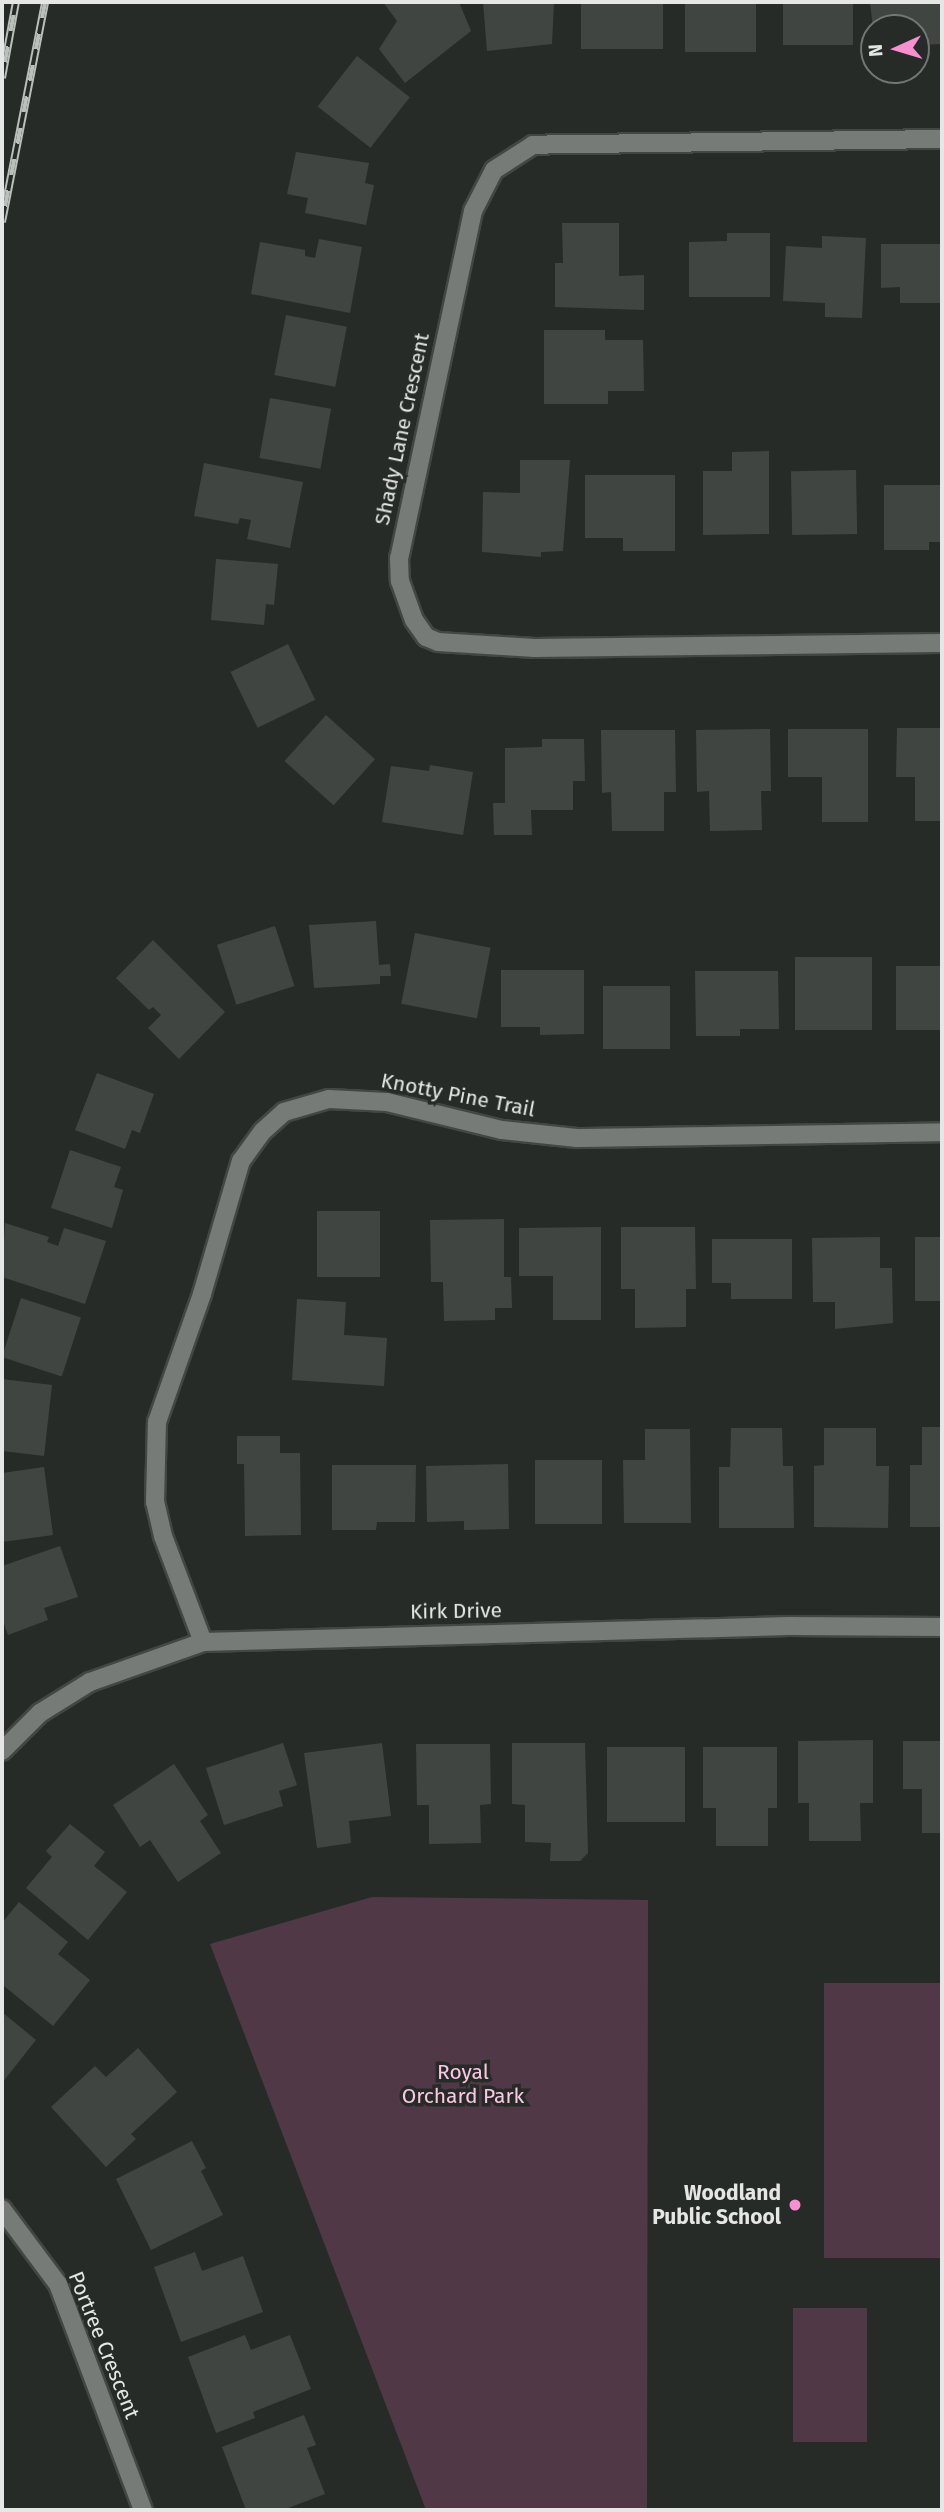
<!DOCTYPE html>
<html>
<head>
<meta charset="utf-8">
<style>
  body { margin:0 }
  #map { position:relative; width:944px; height:2512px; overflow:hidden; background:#272b28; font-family:"Fira Sans",sans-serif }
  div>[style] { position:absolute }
  .green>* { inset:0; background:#513847; transform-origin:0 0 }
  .building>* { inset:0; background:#414542; transform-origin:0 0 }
  .roads { filter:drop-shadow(2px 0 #434644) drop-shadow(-2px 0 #434644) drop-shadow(0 2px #434644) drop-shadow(0 -2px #434644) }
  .street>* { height:18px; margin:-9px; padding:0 9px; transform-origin:9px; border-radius:9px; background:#767b77 }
  .rail>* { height:8px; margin-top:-4px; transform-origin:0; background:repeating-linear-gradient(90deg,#272b28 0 16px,#bbbfbc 0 32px); box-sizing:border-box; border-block:2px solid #bbbfbc }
  .dots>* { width:19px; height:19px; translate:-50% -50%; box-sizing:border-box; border:4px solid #272b28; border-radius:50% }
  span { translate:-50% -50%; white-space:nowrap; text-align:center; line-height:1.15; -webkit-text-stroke:7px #272b28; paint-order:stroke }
  .street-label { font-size:21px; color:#e4e7e5 }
  .park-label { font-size:21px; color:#fbc7e4 }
  .poi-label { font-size:21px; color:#e4e7e5; font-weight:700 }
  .right { translate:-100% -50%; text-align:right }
  .frame { position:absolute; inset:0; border:4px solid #e4e7e5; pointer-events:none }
  .north { position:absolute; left:860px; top:14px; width:70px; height:70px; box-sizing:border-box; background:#272b28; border:2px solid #737674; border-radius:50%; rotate:266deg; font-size:19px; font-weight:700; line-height:28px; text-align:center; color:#e4e7e5 }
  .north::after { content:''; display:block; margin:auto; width:24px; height:32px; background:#f690cf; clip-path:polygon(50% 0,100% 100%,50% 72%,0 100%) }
</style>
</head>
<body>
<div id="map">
  <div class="green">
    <div style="clip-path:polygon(372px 1897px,648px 1900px,647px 2510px,426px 2510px,210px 1944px)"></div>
    <div style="left:942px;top:1983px;width:275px;height:118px;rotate:90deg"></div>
    <div style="left:793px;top:2308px;width:74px;height:134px"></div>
  </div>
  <div class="building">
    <div style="clip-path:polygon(383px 2px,459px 2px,471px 31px,405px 83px,379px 49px,397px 21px)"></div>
    <div style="clip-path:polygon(483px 2px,554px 2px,552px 44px,487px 51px)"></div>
    <div style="left:581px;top:2px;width:82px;height:47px"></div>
    <div style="left:685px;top:2px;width:71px;height:50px"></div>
    <div style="left:783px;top:2px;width:70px;height:43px"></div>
    <div style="clip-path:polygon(870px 2px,942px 2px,942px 44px,916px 45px,916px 28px,873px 28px)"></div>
    <div style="left:357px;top:56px;width:67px;height:64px;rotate:38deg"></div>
    <div style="clip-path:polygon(296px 152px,369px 163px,365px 183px,374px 185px,366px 225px,305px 213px,308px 198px,287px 194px)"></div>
    <div style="clip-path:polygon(562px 223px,619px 223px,619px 276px,644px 275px,644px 310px,555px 307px,555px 263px,563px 263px)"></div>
    <div style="clip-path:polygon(727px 233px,770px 233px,770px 297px,689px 297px,689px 242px,727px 241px)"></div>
    <div style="clip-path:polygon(822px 236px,866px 238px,862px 318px,825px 317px,825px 303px,783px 301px,786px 246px,822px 248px)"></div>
    <div style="clip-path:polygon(319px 239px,362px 247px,350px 313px,251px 294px,260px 242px,305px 250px,305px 256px,315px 258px)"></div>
    <div style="clip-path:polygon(881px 244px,942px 244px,942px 303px,900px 303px,900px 287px,881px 288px)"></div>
    <div style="left:286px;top:315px;width:62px;height:61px;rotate:11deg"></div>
    <div style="clip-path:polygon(544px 330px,605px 330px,605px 340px,643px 340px,644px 391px,608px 391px,608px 404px,544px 404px)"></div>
    <div style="left:270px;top:398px;width:62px;height:61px;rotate:10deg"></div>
    <div style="clip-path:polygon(769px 451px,769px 534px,703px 535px,703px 471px,732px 471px,732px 452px)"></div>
    <div style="clip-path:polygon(520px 460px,570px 460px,563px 551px,541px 552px,541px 557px,482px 552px,483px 492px,520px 493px)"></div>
    <div style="clip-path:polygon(204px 463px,303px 482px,290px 548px,247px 539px,251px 520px,240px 518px,238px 524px,194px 516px)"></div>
    <div style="left:856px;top:470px;width:64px;height:65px;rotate:89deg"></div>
    <div style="clip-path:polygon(585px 475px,675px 475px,675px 551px,623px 551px,623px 538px,585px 538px)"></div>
    <div style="clip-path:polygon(884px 485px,942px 485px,942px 542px,929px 542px,929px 550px,884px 550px)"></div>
    <div style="clip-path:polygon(216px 559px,278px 564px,274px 605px,266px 604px,264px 625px,211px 620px)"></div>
    <div style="left:288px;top:644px;width:62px;height:64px;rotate:64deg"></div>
    <div style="left:326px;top:715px;width:66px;height:62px;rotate:42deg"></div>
    <div style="clip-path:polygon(897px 728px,942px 728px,942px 821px,915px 821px,915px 777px,896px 777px)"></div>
    <div style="clip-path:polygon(770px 729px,771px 791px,761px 791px,762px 830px,710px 831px,709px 791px,697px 792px,696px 730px)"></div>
    <div style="clip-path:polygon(788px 729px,868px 729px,868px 822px,822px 822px,822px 777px,788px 777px)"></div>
    <div style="clip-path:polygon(601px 730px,675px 730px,676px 792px,664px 792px,664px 831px,612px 831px,611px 792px,602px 793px)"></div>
    <div style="clip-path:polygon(542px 739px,584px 739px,585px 781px,573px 781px,573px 810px,531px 810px,532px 835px,494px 835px,493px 803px,505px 803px,505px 748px,542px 747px)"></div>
    <div style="clip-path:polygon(430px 765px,473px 772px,463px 835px,382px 822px,391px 766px,429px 771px)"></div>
    <div style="clip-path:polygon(376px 921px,379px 965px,390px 964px,391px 976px,380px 976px,380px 984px,314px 988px,309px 925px)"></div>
    <div style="left:275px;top:926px;width:63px;height:61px;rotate:72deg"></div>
    <div style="left:415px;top:933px;width:77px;height:72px;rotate:11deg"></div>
    <div style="clip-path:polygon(153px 940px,225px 1012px,179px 1059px,148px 1028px,161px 1015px,153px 1007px,149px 1010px,116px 978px)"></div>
    <div style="left:795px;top:957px;width:77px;height:73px"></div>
    <div style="left:942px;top:966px;width:64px;height:46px;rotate:90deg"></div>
    <div style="clip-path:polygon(501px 970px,584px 970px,584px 1034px,540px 1035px,540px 1027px,501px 1027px)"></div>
    <div style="clip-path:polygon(695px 971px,778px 971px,779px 1029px,740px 1029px,740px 1036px,696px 1036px)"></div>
    <div style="left:603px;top:986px;width:67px;height:63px"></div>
    <div style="clip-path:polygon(97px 1073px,154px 1094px,140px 1133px,132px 1130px,125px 1149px,75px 1130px)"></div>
    <div style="clip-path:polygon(70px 1150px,121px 1167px,114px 1187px,123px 1190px,112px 1228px,51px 1208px)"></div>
    <div style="left:317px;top:1211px;width:63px;height:66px"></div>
    <div style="clip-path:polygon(504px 1219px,504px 1277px,511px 1277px,512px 1308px,495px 1308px,495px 1320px,444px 1321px,443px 1282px,431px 1282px,430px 1220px)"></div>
    <div style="clip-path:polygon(5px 1223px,49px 1237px,47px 1242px,58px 1246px,64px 1228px,106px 1241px,85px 1304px,2px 1277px)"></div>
    <div style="clip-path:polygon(601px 1227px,601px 1320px,553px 1320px,553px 1276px,519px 1276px,519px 1228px)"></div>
    <div style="clip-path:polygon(621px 1227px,695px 1227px,696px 1289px,686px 1289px,686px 1327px,635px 1328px,635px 1289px,621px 1289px)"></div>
    <div style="clip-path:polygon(880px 1237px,880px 1268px,892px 1268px,893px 1323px,835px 1329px,835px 1302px,813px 1302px,812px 1238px)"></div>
    <div style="left:942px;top:1237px;width:64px;height:27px;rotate:90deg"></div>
    <div style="clip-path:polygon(712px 1239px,792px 1239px,792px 1299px,731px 1299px,731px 1283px,712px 1283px)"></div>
    <div style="left:21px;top:1298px;width:63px;height:62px;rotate:18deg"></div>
    <div style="clip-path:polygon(297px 1299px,346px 1302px,344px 1335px,387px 1338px,384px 1386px,292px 1380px)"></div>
    <div style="clip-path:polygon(2px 1379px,52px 1385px,44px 1456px,2px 1451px)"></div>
    <div style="clip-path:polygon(922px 1427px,942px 1427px,942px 1527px,910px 1527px,910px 1465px,922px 1465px)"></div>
    <div style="clip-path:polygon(731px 1428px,782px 1428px,783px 1466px,793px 1466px,794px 1528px,719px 1528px,719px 1467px,730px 1467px)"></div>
    <div style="clip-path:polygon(824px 1428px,876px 1428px,876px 1466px,889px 1466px,888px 1528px,814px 1527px,814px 1466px,824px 1465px)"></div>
    <div style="clip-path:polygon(645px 1429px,690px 1429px,691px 1523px,624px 1523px,623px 1460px,645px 1460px)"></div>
    <div style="clip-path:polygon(237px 1436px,280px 1436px,280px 1453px,300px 1453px,301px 1535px,245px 1536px,244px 1464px,237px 1464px)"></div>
    <div style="left:535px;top:1460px;width:67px;height:64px"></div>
    <div style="clip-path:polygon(508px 1464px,509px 1529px,464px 1530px,464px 1521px,427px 1522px,426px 1466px)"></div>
    <div style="clip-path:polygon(332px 1465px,416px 1465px,415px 1522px,377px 1522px,376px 1530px,332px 1530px)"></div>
    <div style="clip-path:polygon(44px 1467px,53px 1535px,2px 1542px,2px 1473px)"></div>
    <div style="clip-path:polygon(60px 1546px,78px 1597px,44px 1608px,48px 1620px,8px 1635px,2px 1618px,2px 1566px)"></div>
    <div style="clip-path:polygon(873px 1740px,873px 1803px,860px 1803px,861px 1841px,809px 1841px,809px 1803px,798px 1803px,798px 1741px)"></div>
    <div style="clip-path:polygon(903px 1741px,942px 1741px,942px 1833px,922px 1833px,922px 1789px,903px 1789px)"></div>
    <div style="clip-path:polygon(283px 1743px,297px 1785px,279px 1791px,283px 1806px,224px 1825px,206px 1768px)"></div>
    <div style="clip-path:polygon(382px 1743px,391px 1816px,349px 1821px,351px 1843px,317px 1848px,304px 1753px)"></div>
    <div style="clip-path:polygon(512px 1743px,585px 1743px,588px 1853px,580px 1861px,550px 1861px,551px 1843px,525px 1842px,525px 1805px,512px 1804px)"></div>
    <div style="clip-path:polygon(416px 1744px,490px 1744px,491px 1804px,480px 1805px,481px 1843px,429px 1844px,429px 1805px,417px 1805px)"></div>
    <div style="left:607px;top:1747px;width:78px;height:75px"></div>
    <div style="clip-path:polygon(703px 1747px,777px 1747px,777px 1808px,768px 1808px,768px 1846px,716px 1846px,716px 1808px,703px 1808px)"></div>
    <div style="clip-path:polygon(174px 1764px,208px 1815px,200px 1821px,221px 1853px,178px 1882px,150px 1840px,140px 1847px,113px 1805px)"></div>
    <div style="clip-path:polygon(70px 1824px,105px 1852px,94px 1866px,127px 1892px,88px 1940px,26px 1888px,52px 1857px,46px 1851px)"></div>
    <div style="clip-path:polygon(19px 1902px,68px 1942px,58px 1954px,90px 1980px,53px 2026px,4px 1986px,2px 1989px,2px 1923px)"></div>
    <div style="clip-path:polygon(2px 2012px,36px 2040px,2px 2083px)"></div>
    <div style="clip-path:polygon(138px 2048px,177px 2092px,131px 2134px,136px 2139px,106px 2167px,51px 2107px,95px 2066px,106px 2077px)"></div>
    <div style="clip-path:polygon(192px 2141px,206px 2168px,201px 2171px,223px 2215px,151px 2250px,116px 2179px)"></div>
    <div style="clip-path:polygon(195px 2252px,202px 2271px,243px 2256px,263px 2312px,181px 2342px,154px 2267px)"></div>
    <div style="clip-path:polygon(245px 2335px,251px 2350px,290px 2335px,311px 2389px,253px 2412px,255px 2418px,216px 2433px,188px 2357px)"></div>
    <div style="clip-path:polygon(304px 2415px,316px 2445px,307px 2448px,325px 2494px,283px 2510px,246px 2510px,222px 2447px)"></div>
  </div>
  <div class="roads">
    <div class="street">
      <div style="left:942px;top:139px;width:409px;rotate:179.2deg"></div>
      <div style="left:533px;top:145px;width:46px;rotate:147.3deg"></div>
      <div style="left:494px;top:170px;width:46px;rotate:117.1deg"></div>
      <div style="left:473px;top:211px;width:355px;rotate:102deg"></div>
      <div style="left:399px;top:558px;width:23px;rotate:88deg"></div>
      <div style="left:400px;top:581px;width:41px;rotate:70.3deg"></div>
      <div style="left:414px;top:620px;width:21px;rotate:55deg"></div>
      <div style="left:426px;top:637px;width:13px;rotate:23deg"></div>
      <div style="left:438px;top:642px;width:97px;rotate:3.5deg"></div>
      <div style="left:535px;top:648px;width:407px;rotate:-0.7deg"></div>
      <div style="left:203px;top:1642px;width:113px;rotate:-110.7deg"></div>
      <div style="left:163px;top:1536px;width:35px;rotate:-103deg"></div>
      <div style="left:155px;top:1502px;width:80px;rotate:-88.6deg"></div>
      <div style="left:157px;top:1422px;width:136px;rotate:-70.6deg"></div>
      <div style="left:202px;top:1294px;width:139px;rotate:-73.7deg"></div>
      <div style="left:241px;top:1161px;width:37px;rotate:-54deg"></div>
      <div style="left:263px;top:1131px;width:28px;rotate:-42deg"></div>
      <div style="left:284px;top:1112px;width:47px;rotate:-16.1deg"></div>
      <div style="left:329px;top:1099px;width:58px;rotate:3deg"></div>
      <div style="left:387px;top:1102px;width:118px;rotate:13.7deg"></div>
      <div style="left:502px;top:1130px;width:75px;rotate:6.1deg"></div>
      <div style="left:577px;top:1138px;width:365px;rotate:-0.9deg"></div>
      <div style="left:2px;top:1751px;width:54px;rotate:-45deg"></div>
      <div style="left:40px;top:1713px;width:59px;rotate:-31.8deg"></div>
      <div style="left:90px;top:1682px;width:120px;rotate:-19.5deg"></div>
      <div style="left:203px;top:1642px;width:586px;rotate:-1.56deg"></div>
      <div style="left:789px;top:1626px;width:153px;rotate:0.4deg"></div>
      <div style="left:2px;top:2209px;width:94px;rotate:53.3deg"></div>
      <div style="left:58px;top:2284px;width:241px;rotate:69.4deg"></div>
    </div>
  </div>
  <div class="rail">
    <div style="left:2px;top:78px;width:77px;rotate:-79.6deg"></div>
    <div style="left:2px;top:222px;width:224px;rotate:-78.9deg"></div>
  </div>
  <div class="dots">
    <div style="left:795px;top:2205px;background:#f690cf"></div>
  </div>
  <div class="street-label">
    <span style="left:402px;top:429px;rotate:-78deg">Shady Lane Crescent</span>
    <span style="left:458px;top:1095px;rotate:11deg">Knotty Pine Trail</span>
    <span style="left:456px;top:1611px;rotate:-1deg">Kirk Drive</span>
    <span style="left:104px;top:2345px;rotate:68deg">Portree Crescent</span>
  </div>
  <div class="park-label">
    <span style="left:463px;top:2084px">Royal<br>Orchard Park</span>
  </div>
  <div class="poi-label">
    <span class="right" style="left:781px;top:2205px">Woodland<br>Public School</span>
  </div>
  <div class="frame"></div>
  <div class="north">N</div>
</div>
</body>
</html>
